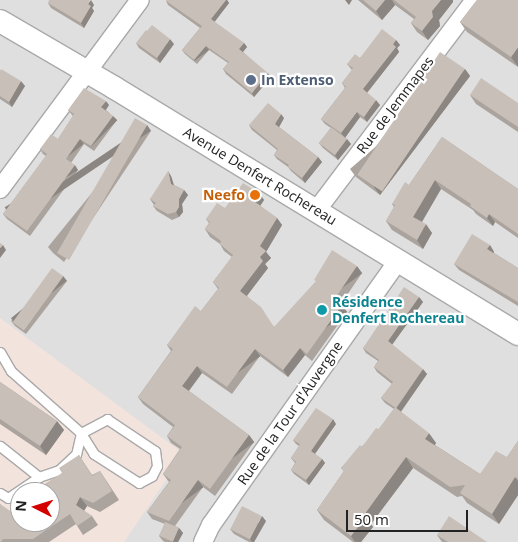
<!DOCTYPE html>
<html>
<head>
<meta charset="utf-8">
<style>
  body { margin:0 }
  #map { position:relative; width:518px; height:542px; overflow:hidden; background:#f2efe9; font-family:"Open Sans",sans-serif }
  div>[style] { position:absolute }
  .residential>* { inset:0; background:#e0dfdf }
  .military>* { inset:0; background:#f3e3dd }
  .roads { filter:drop-shadow(1px 0 #a9a9a9) drop-shadow(-1px 0 #a9a9a9) drop-shadow(0 1px #a9a9a9) drop-shadow(0 -1px #a9a9a9) }
  .service>* { height:9px; margin:-4.5px; padding:0 4.5px; transform-origin:4.5px; border-radius:4.5px; background:#fff }
  .minor>* { height:18px; margin:-9px; padding:0 9px; transform-origin:9px; border-radius:9px; background:#fff }
  .tertiary>* { height:22px; margin:-11px; padding:0 11px; transform-origin:11px; border-radius:11px; background:#fff }
  .wall>* { inset:0; background:#aba49e }
  .shaded-wall>* { inset:0; background:#8b8681; transform-origin:0 0 }
  .building>* { inset:0; background:#c7bfb8; transform-origin:0 0 }
  .dots>* { width:14px; height:14px; translate:-50% -50%; box-sizing:border-box; border:2px solid #fff; border-radius:50% }
  span { translate:-50% -50%; white-space:nowrap; text-align:center; line-height:1.15; -webkit-text-stroke:4.5px #fff; paint-order:stroke }
  .service-label { font-size:14px; color:#4e5e75; font-weight:700 }
  .left { translate:0 -50%; text-align:left }
  .street-label { font-size:14px; color:#222 }
  .food-label { font-size:14px; color:#c56008; font-weight:700 }
  .right { translate:-100% -50%; text-align:right }
  .culture-label { font-size:14px; color:#0d838f; font-weight:700 }
  .north { position:absolute; left:10px; top:482px; width:50px; height:50px; box-sizing:border-box; background:#fff; border:1px solid #a7a7a7; border-radius:50%; rotate:275deg; font-size:14px; font-weight:700; line-height:20px; text-align:center; color:#222 }
  .north::after { content:''; display:block; margin:auto; width:18px; height:22px; background:#d40000; clip-path:polygon(50% 0,100% 100%,50% 72%,0 100%) }
  .scale { position:absolute; left:346px; top:510px; width:122px; height:22px; box-sizing:border-box; border:2px solid #222; border-top:0; padding-left:6px; font-size:15px; line-height:18px; white-space:nowrap; color:#222; -webkit-text-stroke:4px #fff; paint-order:stroke }
</style>
</head>
<body>
<div id="map">
  <div class="residential">
    <div style="clip-path:polygon(evenodd,0 0,518px 0,518px 542px,0 542px,0 0,20px 492px,50px 492px,50px 522px,20px 522px,20px 492px)"></div>
  </div>
  <div class="military">
    <div style="clip-path:polygon(evenodd,0 318px,184px 454px,124px 542px,0 542px,0 318px,20px 492px,50px 492px,50px 522px,20px 522px,20px 492px)"></div>
  </div>
  <div class="roads">
    <div class="service">
      <div style="left:0;top:352px;width:22px;rotate:60deg"></div>
      <div style="left:11px;top:371px;width:94px;rotate:41.5deg"></div>
      <div style="left:81px;top:433px;width:22px;rotate:103deg"></div>
      <div style="left:76px;top:454px;width:23px;rotate:137deg"></div>
      <div style="left:59px;top:470px;width:21px;rotate:161deg"></div>
      <div style="left:39px;top:477px;width:50px;rotate:-141.5deg"></div>
      <div style="left:107px;top:419px;width:58px;rotate:33.7deg"></div>
      <div style="left:155px;top:451px;width:15px;rotate:82deg"></div>
      <div style="left:157px;top:466px;width:11px;rotate:117deg"></div>
      <div style="left:152px;top:476px;width:15px;rotate:152deg"></div>
      <div style="left:139px;top:483px;width:54px;rotate:-147.2deg"></div>
      <div style="left:94px;top:454px;width:25px;rotate:-122deg"></div>
      <div style="left:81px;top:433px;width:30px;rotate:-28deg"></div>
      <div style="left:0;top:493px;width:9px;rotate:32deg"></div>
      <div style="left:8px;top:498px;width:37px;rotate:-34deg"></div>
    </div>
    <div class="minor">
      <div style="left:0;top:189px;width:235px;rotate:-53.5deg"></div>
      <div style="left:316px;top:211px;width:264px;rotate:-53deg"></div>
      <div style="left:203px;top:542px;width:19px;rotate:-65deg"></div>
      <div style="left:211px;top:525px;width:324px;rotate:-54.7deg"></div>
    </div>
    <div class="tertiary">
      <div style="left:0;top:21px;width:133px;rotate:30.2deg"></div>
      <div style="left:115px;top:88px;width:472px;rotate:31.4deg"></div>
    </div>
  </div>
  <div class="wall">
    <div style="clip-path:polygon(166px 0,227px 0,229px 3px,214px 22px,244px 43px,247px 47px,243px 52px,271px 77px,254px 97px,226px 74px,223px 69px,228px 63px,209px 50px,197px 64px,185px 54px,182px 50px,200px 28px,168px 5px,166px 1px)"></div>
    <div style="clip-path:polygon(358px 0,453px 0,453px 2px,439px 20px,440px 26px,428px 40px,417px 32px,411px 23px,414px 19px,395px 5px,382px 20px)"></div>
    <div style="clip-path:polygon(477px 0,518px 67px,467px 32px,460px 22px)"></div>
    <div style="clip-path:polygon(48px 3px,94px 5px,92px 8px,94px 11px,84px 28px,51px 8px)"></div>
    <div style="clip-path:polygon(396px 40px,400px 45px,397px 48px,399px 52px,367px 93px,380px 105px,367px 122px,360px 117px,345px 137px,351px 144px,338px 160px,323px 148px,319px 143px,331px 128px,325px 124px,321px 119px,345px 88px,342px 83px,352px 70px,347px 64px)"></div>
    <div style="clip-path:polygon(136px 43px,174px 44px,160px 63px,139px 48px)"></div>
    <div style="clip-path:polygon(465px 69px,470px 76px,380px 195px,356px 177px,350px 169px)"></div>
    <div style="clip-path:polygon(0 71px,25px 86px,12px 107px,0 99px)"></div>
    <div style="clip-path:polygon(470px 95px,518px 103px,518px 132px,476px 104px)"></div>
    <div style="clip-path:polygon(109px 105px,106px 110px,117px 120px,94px 151px,84px 144px,71px 163px,78px 170px,30px 236px,7px 219px,3px 214px,46px 156px,43px 154px,40px 149px,58px 139px,73px 116px,68px 110px)"></div>
    <div style="clip-path:polygon(284px 118px,279px 127px,318px 157px,322px 162px,305px 183px,291px 171px,288px 167px,277px 159px,274px 155px,277px 150px,252px 130px,249px 125px)"></div>
    <div style="clip-path:polygon(147px 125px,151px 131px,64px 262px,53px 253px,48px 247px)"></div>
    <div style="clip-path:polygon(442px 137px,518px 189px,518px 238px,495px 222px,493px 226px,476px 214px,473px 210px,441px 189px,422px 222px,432px 233px,423px 249px,392px 230px,386px 221px,394px 207px,392px 204px,409px 185px)"></div>
    <div style="clip-path:polygon(171px 176px,174px 185px,184px 190px,188px 195px,182px 204px,183px 212px,179px 217px,172px 220px,157px 211px,153px 206px,154px 205px,150px 199px)"></div>
    <div style="clip-path:polygon(259px 193px,264px 200px,260px 206px,277px 218px,282px 225px,266px 252px,271px 258px,265px 264px,268px 268px,247px 296px,274px 327px,362px 273px,341px 304px,347px 312px,312px 361px,305px 355px,288px 377px,260px 356px,232px 394px,202px 373px,189px 391px,249px 435px,254px 442px,215px 496px,203px 487px,175px 526px,179px 528px,183px 533px,178px 542px,165px 542px,163px 541px,159px 536px,165px 524px,152px 519px,147px 512px,169px 482px,163px 474px,180px 449px,171px 443px,167px 436px,173px 427px,143px 404px,138px 397px,171px 351px,167px 345px,201px 311px,218px 289px,213px 282px,232px 257px,224px 251px,220px 244px,210px 237px,205px 229px,209px 223px,206px 219px,225px 208px)"></div>
    <div style="clip-path:polygon(490px 245px,494px 252px,494px 253px,518px 268px,518px 306px,459px 270px,454px 264px)"></div>
    <div style="clip-path:polygon(63px 276px,67px 281px,26px 334px,15px 326px,11px 321px)"></div>
    <div style="clip-path:polygon(419px 297px,423px 302px,392px 345px,427px 374px,401px 412px,436px 443px,435px 445px,480px 474px,507px 457px,518px 441px,518px 495px,499px 524px,467px 503px,462px 496px,457px 497px,413px 468px,371px 524px,373px 527px,361px 542px,353px 542px,324px 520px,317px 510px,344px 471px,341px 468px,379px 429px,394px 409px,385px 403px,381px 398px,392px 384px,377px 372px,374px 367px,378px 361px,366px 353px,363px 348px)"></div>
    <div style="clip-path:polygon(0 382px,57px 421px,64px 430px,46px 455px,0 424px)"></div>
    <div style="clip-path:polygon(336px 424px,315px 454px,322px 459px,325px 463px,309px 485px,294px 474px,291px 470px,295px 463px,291px 458px,299px 446px,296px 444px,293px 440px)"></div>
    <div style="clip-path:polygon(79px 455px,92px 475px,100px 471px,119px 500px,100px 512px,87px 506px,84px 511px,92px 516px,98px 525px,83px 535px,76px 524px,49px 542px,0 542px,0 504px,20px 522px,62px 473px)"></div>
    <div style="clip-path:polygon(266px 521px,254px 542px,249px 542px,234px 534px,230px 529px)"></div>
    <div style="clip-path:polygon(437px 535px,487px 542px,442px 542px)"></div>
  </div>
  <div class="shaded-wall">
    <div style="clip-path:polygon(91px 0,94px 5px,92px 8px,94px 11px,84px 28px,81px 23px,88px 4px)"></div>
    <div style="clip-path:polygon(226px 0,227px 0,229px 3px,213px 24px,211px 19px)"></div>
    <div style="clip-path:polygon(345px 0,352px 0,349px 5px)"></div>
    <div style="clip-path:polygon(385px 0,392px 0,395px 5px,382px 20px,376px 11px)"></div>
    <div style="clip-path:polygon(441px 0,453px 0,453px 2px,439px 20px,440px 26px,428px 40px,422px 31px,432px 11px)"></div>
    <div style="clip-path:polygon(170px 39px,174px 44px,160px 63px,157px 58px)"></div>
    <div style="clip-path:polygon(396px 40px,400px 45px,397px 48px,399px 52px,366px 94px,363px 89px)"></div>
    <div style="clip-path:polygon(244px 43px,247px 47px,242px 53px,239px 49px)"></div>
    <div style="left:206px;top:46px;width:5px;height:18px;rotate:53deg"></div>
    <div style="clip-path:polygon(518px 47px,518px 67px,511px 57px)"></div>
    <div style="clip-path:polygon(465px 69px,470px 76px,380px 195px,374px 187px)"></div>
    <div style="clip-path:polygon(268px 73px,271px 77px,254px 97px,252px 93px)"></div>
    <div style="clip-path:polygon(21px 81px,25px 86px,12px 107px,9px 102px)"></div>
    <div style="clip-path:polygon(376px 100px,380px 105px,367px 122px,364px 117px)"></div>
    <div style="clip-path:polygon(106px 101px,109px 105px,104px 112px,101px 107px)"></div>
    <div style="clip-path:polygon(357px 112px,360px 117px,345px 138px,341px 133px)"></div>
    <div style="clip-path:polygon(281px 114px,284px 118px,278px 129px,275px 124px)"></div>
    <div style="left:113px;top:116px;width:6px;height:37px;rotate:45deg"></div>
    <div style="left:147px;top:125px;width:7px;height:156px;rotate:56deg"></div>
    <div style="left:80px;top:139px;width:6px;height:24px;rotate:51deg"></div>
    <div style="clip-path:polygon(347px 139px,351px 144px,338px 160px,335px 155px)"></div>
    <div style="clip-path:polygon(318px 157px,322px 162px,305px 183px,302px 178px)"></div>
    <div style="left:75px;top:165px;width:6px;height:82px;rotate:59deg"></div>
    <div style="clip-path:polygon(168px 171px,171px 176px,175px 189px,171px 184px)"></div>
    <div style="clip-path:polygon(435px 180px,441px 189px,420px 225px,413px 217px)"></div>
    <div style="clip-path:polygon(184px 190px,188px 195px,182px 204px,183px 212px,179px 217px,176px 212px,179px 199px)"></div>
    <div style="clip-path:polygon(259px 193px,264px 200px,258px 209px,254px 201px)"></div>
    <div style="clip-path:polygon(489px 214px,495px 222px,493px 226px,487px 218px)"></div>
    <div style="clip-path:polygon(277px 218px,282px 225px,266px 252px,271px 258px,265px 264px,268px 268px,245px 298px,240px 291px,260px 257px,260px 246px)"></div>
    <div style="clip-path:polygon(426px 224px,432px 233px,423px 249px,417px 240px)"></div>
    <div style="clip-path:polygon(3px 245px,6px 250px,0 258px,0 248px)"></div>
    <div style="clip-path:polygon(490px 245px,494px 252px,492px 256px,487px 249px)"></div>
    <div style="left:357px;top:266px;width:9px;height:41px;rotate:54deg"></div>
    <div style="left:63px;top:276px;width:6px;height:67px;rotate:51deg"></div>
    <div style="clip-path:polygon(419px 297px,423px 302px,391px 346px,388px 341px)"></div>
    <div style="left:342px;top:305px;width:9px;height:60px;rotate:54deg"></div>
    <div style="clip-path:polygon(300px 348px,305px 355px,288px 377px,283px 370px)"></div>
    <div style="left:255px;top:349px;width:9px;height:47px;rotate:54deg"></div>
    <div style="clip-path:polygon(197px 366px,202px 373px,187px 393px,182px 386px)"></div>
    <div style="clip-path:polygon(423px 369px,427px 374px,399px 414px,396px 409px)"></div>
    <div style="clip-path:polygon(333px 419px,336px 424px,314px 455px,311px 451px)"></div>
    <div style="clip-path:polygon(57px 421px,64px 430px,46px 455px,40px 446px)"></div>
    <div style="clip-path:polygon(429px 433px,436px 443px,432px 449px,425px 439px)"></div>
    <div style="left:249px;top:435px;width:9px;height:67px;rotate:54deg"></div>
    <div style="clip-path:polygon(406px 457px,413px 468px,371px 524px,373px 527px,361px 542px,355px 542px,351px 536px,364px 515px)"></div>
    <div style="clip-path:polygon(322px 459px,325px 463px,309px 485px,306px 480px)"></div>
    <div style="clip-path:polygon(515px 477px,518px 481px,518px 495px,499px 524px,492px 514px)"></div>
    <div style="left:198px;top:480px;width:9px;height:50px;rotate:54deg"></div>
    <div style="clip-path:polygon(80px 497px,87px 506px,82px 514px,76px 505px)"></div>
    <div style="clip-path:polygon(262px 516px,266px 521px,254px 542px,252px 542px,250px 539px)"></div>
    <div style="clip-path:polygon(179px 528px,183px 533px,178px 542px,172px 542px)"></div>
  </div>
  <div class="building">
    <div style="clip-path:polygon(49px 0,90px 0,88px 4px,91px 6px,81px 23px,48px 3px)"></div>
    <div style="clip-path:polygon(166px 0,226px 0,211px 19px,244px 43px,239px 49px,268px 73px,252px 93px,223px 69px,229px 62px,206px 46px,194px 60px,182px 50px,202px 26px,166px 1px)"></div>
    <div style="clip-path:polygon(363px 0,385px 0,376px 11px)"></div>
    <div style="clip-path:polygon(394px 0,441px 0,432px 11px,433px 17px,422px 31px,411px 23px,416px 17px)"></div>
    <div style="clip-path:polygon(477px 0,518px 0,518px 47px,511px 57px,460px 22px)"></div>
    <div style="clip-path:polygon(152px 25px,170px 39px,157px 58px,136px 43px,146px 30px,147px 31px)"></div>
    <div style="clip-path:polygon(382px 29px,396px 40px,393px 44px,396px 47px,363px 89px,376px 100px,364px 117px,357px 112px,341px 133px,321px 119px,346px 87px,342px 83px,353px 68px,347px 64px,355px 54px,360px 58px)"></div>
    <div style="left:440px;top:52px;width:30px;height:148px;rotate:34deg"></div>
    <div style="clip-path:polygon(1px 69px,21px 81px,9px 102px,0 96px,0 71px)"></div>
    <div style="clip-path:polygon(481px 78px,518px 103px,518px 127px,470px 95px)"></div>
    <div style="clip-path:polygon(84px 88px,106px 101px,101px 107px,113px 116px,91px 146px,80px 139px,66px 159px,75px 165px,27px 231px,3px 214px,47px 154px,40px 149px,51px 134px,58px 139px,74px 114px,68px 110px)"></div>
    <div style="clip-path:polygon(268px 103px,281px 114px,275px 124px,318px 157px,302px 178px,288px 167px,289px 165px,274px 155px,278px 149px,249px 125px)"></div>
    <div style="left:135px;top:118px;width:14px;height:156px;rotate:30deg"></div>
    <div style="left:331px;top:127px;width:20px;height:20px;rotate:37deg"></div>
    <div style="clip-path:polygon(442px 137px,518px 189px,518px 234px,489px 214px,487px 218px,470px 206px,471px 204px,435px 180px,413px 217px,426px 224px,417px 240px,386px 221px,395px 205px,392px 204px,405px 182px,409px 185px)"></div>
    <div style="clip-path:polygon(168px 171px,171px 184px,184px 190px,179px 199px,179px 207px,176px 212px,168px 214px,153px 206px,156px 203px,150px 199px)"></div>
    <div style="clip-path:polygon(243px 183px,259px 193px,254px 201px,277px 218px,260px 246px,266px 251px,260px 257px,263px 261px,240px 291px,261px 307px,274px 327px,316px 281px,314px 280px,332px 250px,357px 266px,334px 300px,342px 305px,307px 354px,300px 348px,283px 370px,255px 349px,227px 387px,197px 366px,182px 386px,249px 435px,210px 489px,198px 480px,169px 521px,147px 512px,171px 480px,163px 474px,182px 447px,167px 436px,175px 425px,138px 397px,173px 349px,167px 345px,195px 306px,201px 311px,219px 288px,213px 282px,233px 255px,220px 244px,221px 241px,205px 229px,210px 222px,206px 219px,217px 203px,225px 208px)"></div>
    <div style="clip-path:polygon(472px 234px,490px 245px,487px 249px,518px 268px,518px 302px,454px 264px)"></div>
    <div style="clip-path:polygon(0 243px,3px 245px,0 248px)"></div>
    <div style="left:52px;top:268px;width:14px;height:67px;rotate:36deg"></div>
    <div style="clip-path:polygon(404px 287px,419px 297px,388px 341px,423px 369px,396px 408px,381px 398px,393px 382px,374px 367px,379px 360px,363px 348px)"></div>
    <div style="clip-path:polygon(0 382px,57px 421px,40px 446px,0 419px)"></div>
    <div style="clip-path:polygon(395px 407px,429px 433px,425px 439px,480px 474px,496px 451px,507px 457px,518px 441px,518px 479px,515px 477px,492px 514px,460px 493px,465px 485px,450px 487px,406px 457px,364px 515px,366px 517px,351px 536px,317px 510px,344px 471px,341px 468px,360px 445px,362px 447px,376px 428px,379px 429px)"></div>
    <div style="clip-path:polygon(316px 408px,333px 419px,311px 451px,322px 459px,306px 480px,291px 470px,296px 462px,291px 458px,300px 444px,293px 440px)"></div>
    <div style="clip-path:polygon(79px 455px,92px 476px,100px 471px,112px 491px,93px 503px,80px 497px,76px 505px,92px 516px,77px 526px,70px 514px,33px 539px,3px 539px,1px 542px,0 541px,0 504px,16px 515px,20px 513px,20px 522px,50px 522px,50px 492px,32px 492px,62px 473px,59px 468px)"></div>
    <div style="left:242px;top:506px;width:22px;height:26px;rotate:27deg"></div>
    <div style="clip-path:polygon(449px 516px,487px 542px,448px 542px,437px 535px)"></div>
    <div style="left:165px;top:522px;width:15px;height:15px;rotate:23deg"></div>
  </div>
  <div class="dots">
    <div style="left:251px;top:80px;background:#5c6f8a"></div>
    <div style="left:255px;top:195px;background:#e8710a"></div>
    <div style="left:322px;top:310px;background:#0f9aa8"></div>
  </div>
  <div class="service-label">
    <span class="left" style="left:261px;top:80px">In Extenso</span>
  </div>
  <div class="street-label">
    <span style="left:395px;top:105px;rotate:-53deg">Rue de Jemmapes</span>
    <span style="left:260px;top:176px;rotate:31deg">Avenue Denfert Rochereau</span>
    <span style="left:290px;top:413px;rotate:-55deg">Rue de la Tour d'Auvergne</span>
  </div>
  <div class="food-label">
    <span class="right" style="left:245px;top:195px">Neefo</span>
  </div>
  <div class="culture-label">
    <span class="left" style="left:332px;top:310px">Résidence<br>Denfert Rochereau</span>
  </div>
  <div class="north">N</div>
  <div class="scale">50 m</div>
</div>
</body>
</html>
